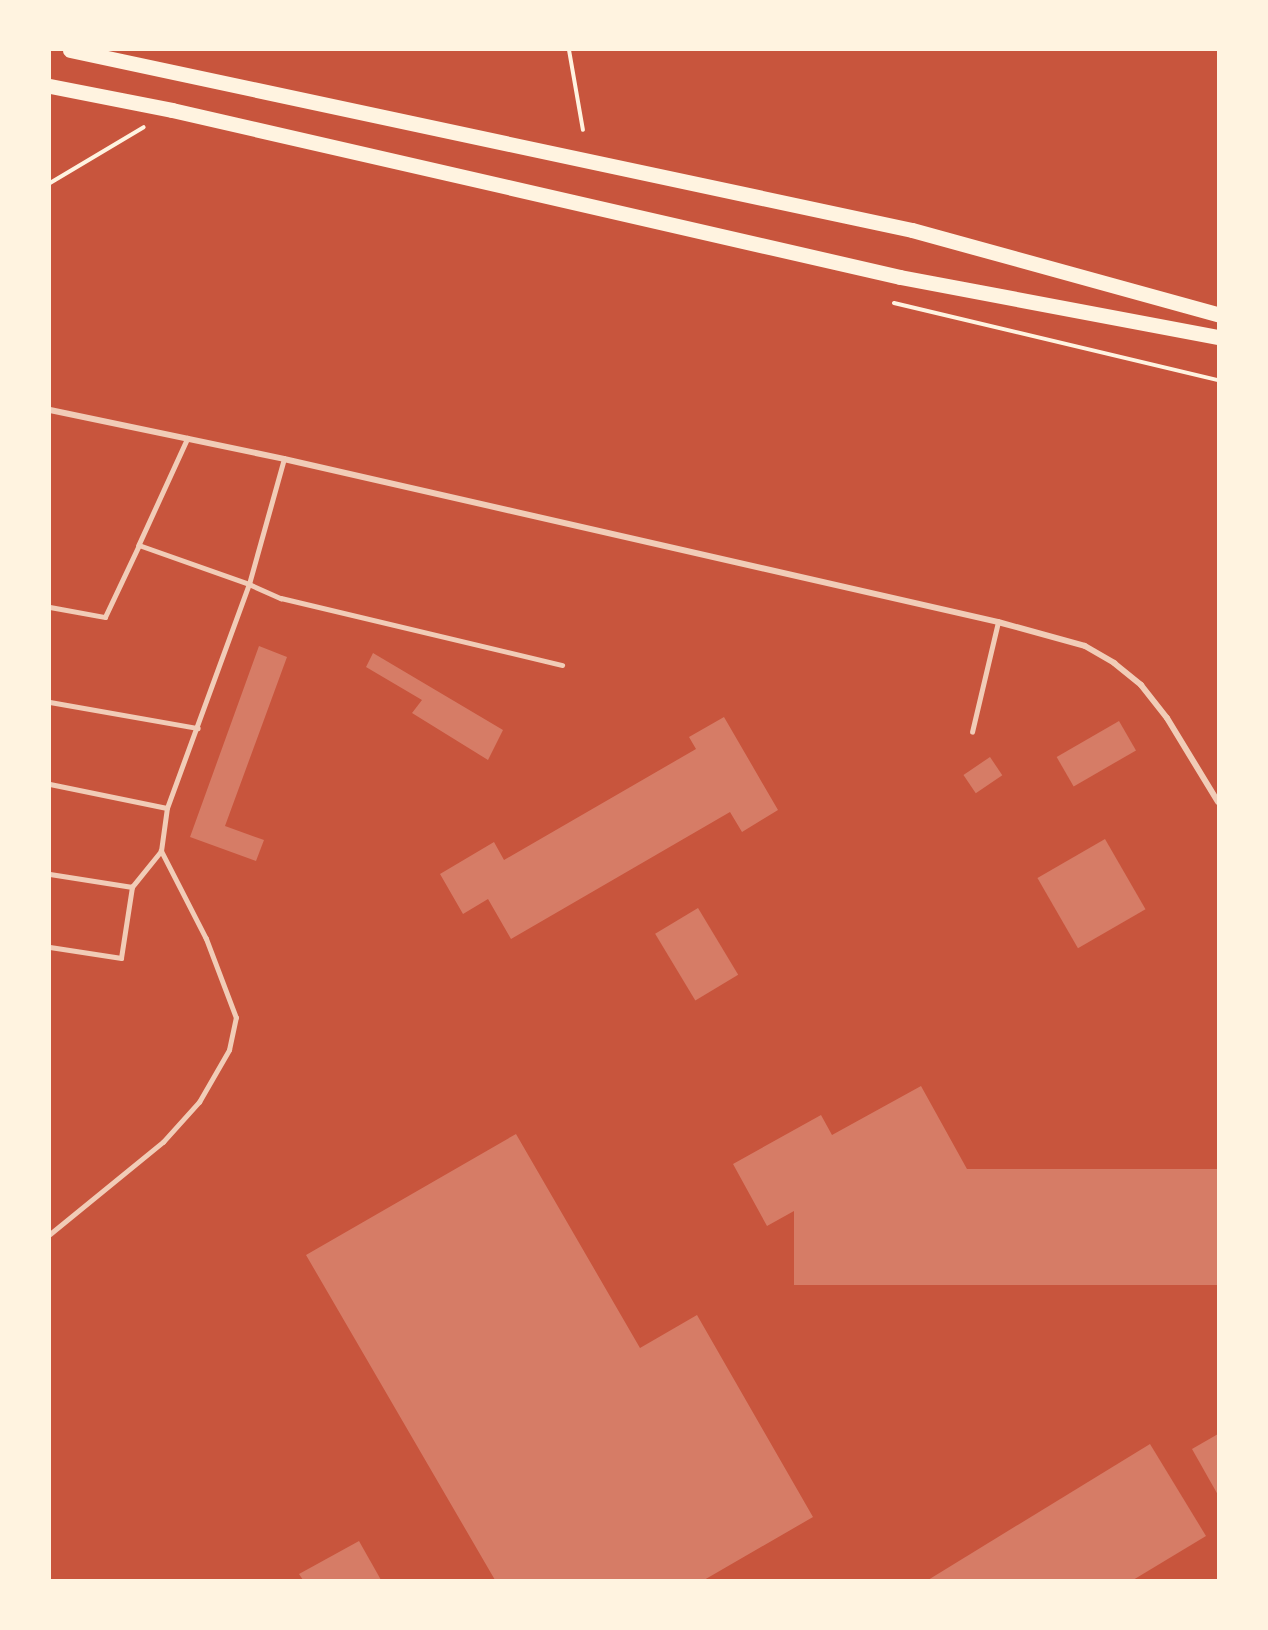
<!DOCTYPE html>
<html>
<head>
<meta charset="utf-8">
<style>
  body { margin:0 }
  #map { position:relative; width:1268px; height:1630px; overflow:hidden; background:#c8553d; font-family:"Alegreya Sans",sans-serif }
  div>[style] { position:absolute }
  .building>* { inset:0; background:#d67c66; transform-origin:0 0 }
  .path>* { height:4px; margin:-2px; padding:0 2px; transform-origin:2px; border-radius:2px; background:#fff3e0 }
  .service>* { height:4.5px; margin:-2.25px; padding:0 2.25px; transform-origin:2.25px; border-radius:2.25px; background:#f1ccb7 }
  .minor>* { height:6px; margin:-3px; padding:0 3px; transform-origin:3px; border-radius:3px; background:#f1ccb7 }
  .primary>* { height:15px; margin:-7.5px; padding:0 7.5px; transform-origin:7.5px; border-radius:7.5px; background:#fff3e0 }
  span { translate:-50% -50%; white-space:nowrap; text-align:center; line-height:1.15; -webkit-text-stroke:4.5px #fff3e0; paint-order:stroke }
  .frame { position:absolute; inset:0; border:51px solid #fff3e0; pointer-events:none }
</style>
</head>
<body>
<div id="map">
  <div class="building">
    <div style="clip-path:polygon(259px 646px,287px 657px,225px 826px,264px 840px,256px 861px,190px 837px)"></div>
    <div style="clip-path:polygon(373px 653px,503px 730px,488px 760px,412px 713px,422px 700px,366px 667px)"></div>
    <div style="clip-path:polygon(724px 717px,778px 810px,742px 832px,730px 812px,511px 939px,488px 899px,463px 914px,440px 874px,494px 842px,504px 860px,696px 749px,689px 737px)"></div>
    <div style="left:1119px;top:721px;width:34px;height:72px;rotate:60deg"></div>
    <div style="left:990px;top:757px;width:22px;height:32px;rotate:56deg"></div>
    <div style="left:1105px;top:839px;width:81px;height:78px;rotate:60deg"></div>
    <div style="left:698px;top:908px;width:78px;height:50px;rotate:59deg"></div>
    <div style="clip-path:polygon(921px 1086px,988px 1207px,874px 1271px,830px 1191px,767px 1226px,733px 1164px,821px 1115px,832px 1135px)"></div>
    <div style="clip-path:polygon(516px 1134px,640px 1348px,697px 1315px,813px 1517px,704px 1580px,495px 1580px,306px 1255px)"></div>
    <div style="left:1218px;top:1169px;width:116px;height:424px;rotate:90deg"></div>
    <div style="clip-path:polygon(1218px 1434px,1218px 1495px,1192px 1449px)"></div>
    <div style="clip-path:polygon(1150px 1444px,1206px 1536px,1133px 1580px,928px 1580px)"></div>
    <div style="clip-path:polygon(359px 1541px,381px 1580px,303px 1580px,299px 1574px)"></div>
  </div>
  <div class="path">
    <div style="left:569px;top:50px;width:81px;rotate:80.1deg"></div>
    <div style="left:50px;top:183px;width:109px;rotate:-30.8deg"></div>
    <div style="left:894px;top:303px;width:333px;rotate:13.4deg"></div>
  </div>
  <div class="service">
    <div style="left:188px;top:438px;width:118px;rotate:114.6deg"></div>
    <div style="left:139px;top:545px;width:117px;rotate:19.5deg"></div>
    <div style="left:249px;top:584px;width:130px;rotate:-74.4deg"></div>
    <div style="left:50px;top:607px;width:56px;rotate:10.3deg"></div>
    <div style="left:105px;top:617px;width:80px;rotate:-64.7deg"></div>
    <div style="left:50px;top:702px;width:150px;rotate:10deg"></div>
    <div style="left:972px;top:732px;width:113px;rotate:-76.7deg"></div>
    <div style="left:50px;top:784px;width:119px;rotate:11.6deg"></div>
    <div style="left:50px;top:874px;width:83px;rotate:9deg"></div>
    <div style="left:50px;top:947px;width:72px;rotate:8.8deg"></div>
    <div style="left:121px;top:958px;width:72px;rotate:-81.2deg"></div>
    <div style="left:132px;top:887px;width:46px;rotate:-51.1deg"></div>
    <div style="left:50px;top:1234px;width:146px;rotate:-39.2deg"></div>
    <div style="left:163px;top:1142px;width:54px;rotate:-48deg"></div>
    <div style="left:199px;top:1102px;width:60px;rotate:-60deg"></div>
    <div style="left:229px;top:1050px;width:33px;rotate:-78deg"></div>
    <div style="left:236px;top:1018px;width:85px;rotate:-110.8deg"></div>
    <div style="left:206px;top:939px;width:99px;rotate:-117.1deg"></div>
    <div style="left:161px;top:851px;width:43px;rotate:-82.1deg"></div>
    <div style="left:167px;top:808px;width:239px;rotate:-69.9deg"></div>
    <div style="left:249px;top:584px;width:35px;rotate:24deg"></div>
    <div style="left:281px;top:598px;width:289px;rotate:13.4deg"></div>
  </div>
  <div class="minor">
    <div style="left:50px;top:410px;width:239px;rotate:11.8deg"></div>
    <div style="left:284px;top:459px;width:732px;rotate:12.86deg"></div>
    <div style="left:998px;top:622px;width:90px;rotate:15.4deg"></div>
    <div style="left:1085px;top:646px;width:34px;rotate:30deg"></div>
    <div style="left:1114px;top:663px;width:35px;rotate:39deg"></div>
    <div style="left:1141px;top:685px;width:42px;rotate:51.8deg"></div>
    <div style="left:1167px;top:718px;width:98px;rotate:58.7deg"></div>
  </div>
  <div class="primary">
    <div style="left:70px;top:50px;width:861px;rotate:12.07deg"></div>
    <div style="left:912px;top:230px;width:317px;rotate:15.4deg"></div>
    <div style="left:50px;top:86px;width:124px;rotate:11.1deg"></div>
    <div style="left:172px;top:110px;width:747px;rotate:12.92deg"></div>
    <div style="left:900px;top:277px;width:324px;rotate:10.7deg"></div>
  </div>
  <div class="frame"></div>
</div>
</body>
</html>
